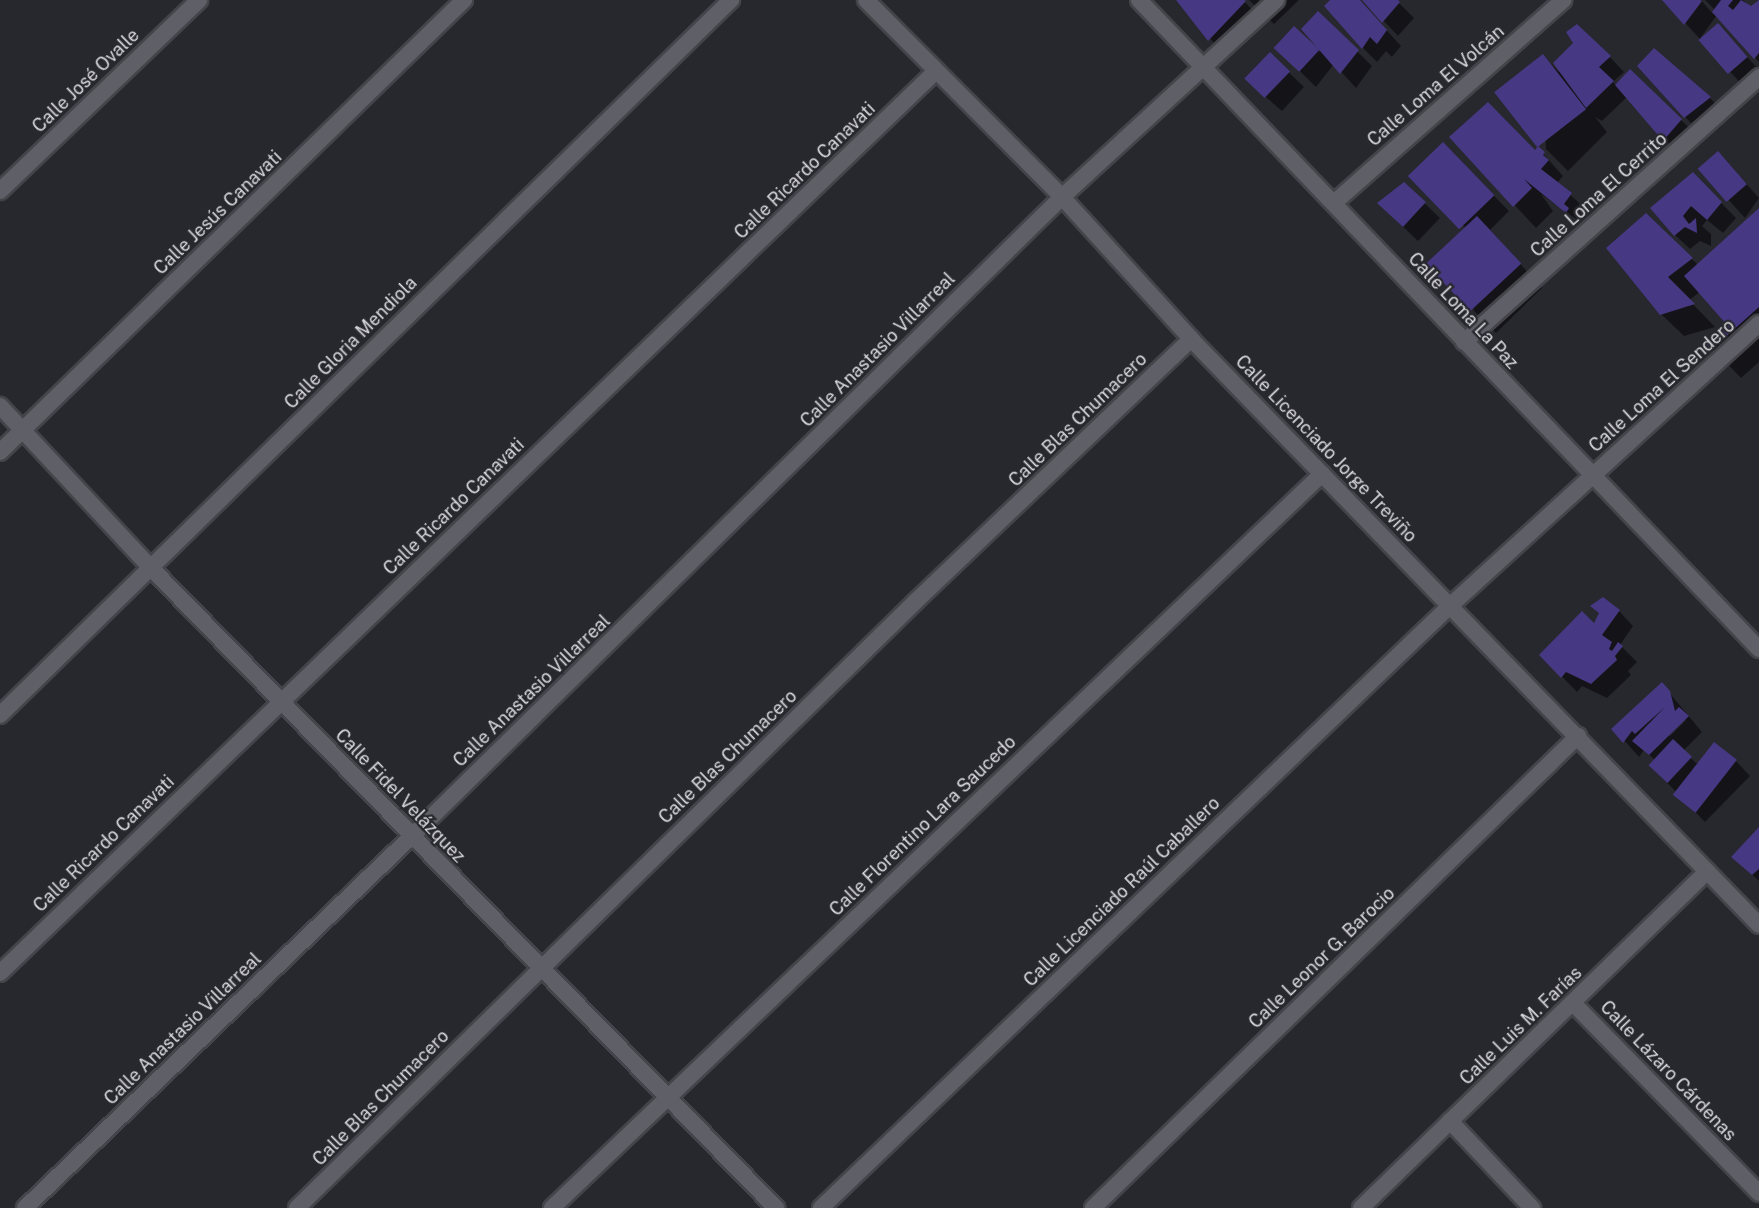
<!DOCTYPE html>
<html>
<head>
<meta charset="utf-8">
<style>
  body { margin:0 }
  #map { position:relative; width:1759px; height:1208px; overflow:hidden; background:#27272e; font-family:"Public Sans",sans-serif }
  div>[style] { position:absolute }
  .shadow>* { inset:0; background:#0007 }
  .building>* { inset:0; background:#473883; transform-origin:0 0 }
  .roads { filter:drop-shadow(2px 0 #44444a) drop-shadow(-2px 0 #44444a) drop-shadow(0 2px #44444a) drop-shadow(0 -2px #44444a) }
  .minor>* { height:16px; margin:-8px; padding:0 8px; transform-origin:8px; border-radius:8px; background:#5f5f67 }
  span { translate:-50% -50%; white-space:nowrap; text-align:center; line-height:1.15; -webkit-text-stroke:4.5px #27272e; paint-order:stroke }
  .street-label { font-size:18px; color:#d9d9dd }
</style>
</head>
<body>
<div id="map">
  <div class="shadow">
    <div style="clip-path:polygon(1178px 0,1243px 0,1259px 17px,1224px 55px)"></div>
    <div style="clip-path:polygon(1249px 0,1299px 0,1274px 24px)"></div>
    <div style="clip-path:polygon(1332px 0,1359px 0,1401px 46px,1392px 57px,1386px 51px,1377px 62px,1363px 48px)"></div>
    <div style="clip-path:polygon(1364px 0,1396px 0,1414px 18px,1398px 36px)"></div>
    <div style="clip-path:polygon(1664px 0,1701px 0,1713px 14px,1715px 10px,1705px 0,1743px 0,1759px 17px,1759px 62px,1717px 15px,1701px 37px,1732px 40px,1759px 70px,1747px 90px)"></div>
    <div style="clip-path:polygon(1318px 13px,1372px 66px,1356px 88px,1334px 64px,1316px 87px,1275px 47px,1294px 28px,1320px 52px)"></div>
    <div style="clip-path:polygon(1654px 50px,1710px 98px,1724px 113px,1700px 132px,1685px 117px)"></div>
    <div style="clip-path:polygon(1270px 54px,1304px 87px,1282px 111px,1260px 92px)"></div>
    <div style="clip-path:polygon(1543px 56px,1559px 72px,1610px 57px,1624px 72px,1613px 82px,1617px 86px,1681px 120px,1696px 134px,1678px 154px,1627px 97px,1602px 121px,1595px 117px,1607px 132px,1568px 171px,1546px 149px)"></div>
    <div style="clip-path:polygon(1451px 137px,1535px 152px,1538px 148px,1563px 176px,1557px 183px,1586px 209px,1578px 219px,1583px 224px,1541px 194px,1553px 211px,1536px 228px)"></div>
    <div style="clip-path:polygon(1443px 144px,1509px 211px,1490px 230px,1542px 288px,1496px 333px,1474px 311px,1467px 229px,1425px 191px)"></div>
    <div style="clip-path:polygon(1719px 153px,1759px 198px,1745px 218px,1702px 171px)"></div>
    <div style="clip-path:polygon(1693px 174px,1736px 218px,1723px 233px,1707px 220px,1702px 226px,1711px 234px,1711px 246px,1700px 241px,1690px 249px,1675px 235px)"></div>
    <div style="clip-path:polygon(1404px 184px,1440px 218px,1418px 241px,1394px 218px)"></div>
    <div style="clip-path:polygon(1759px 210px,1759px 362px,1741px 378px,1707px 343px,1728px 324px,1700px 292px,1689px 300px,1715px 327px,1684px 336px,1661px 314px,1646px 215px,1698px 265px)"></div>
    <div style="clip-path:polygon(1619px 611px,1633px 626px,1620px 645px,1637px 662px,1628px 671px,1631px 675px,1607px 698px,1582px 686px,1577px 692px,1541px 655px)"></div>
    <div style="clip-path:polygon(evenodd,1662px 684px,1702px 732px,1683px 751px,1696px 763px,1736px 761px,1750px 776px,1705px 822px,1650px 765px,1655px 760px,1644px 750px,1639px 757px,1614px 729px,1662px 684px,1684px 718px,1686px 720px,1670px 736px,1668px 734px,1684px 718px)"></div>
    <div style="clip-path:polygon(1759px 829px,1759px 881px,1733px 857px)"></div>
  </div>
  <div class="building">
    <div style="clip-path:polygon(1176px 0,1244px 0,1246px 1px,1208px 41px)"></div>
    <div style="clip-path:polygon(1330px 0,1360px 0,1387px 30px,1377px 44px,1370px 37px,1362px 49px,1324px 6px)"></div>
    <div style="clip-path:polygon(1362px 0,1398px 0,1400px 2px,1382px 23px)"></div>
    <div style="clip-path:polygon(1662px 0,1700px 0,1702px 1px,1684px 25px)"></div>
    <div style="clip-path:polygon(1721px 0,1733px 0,1728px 6px,1733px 10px,1741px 0,1751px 6px,1759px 0,1759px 53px,1754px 59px,1712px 12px)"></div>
    <div style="clip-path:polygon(1318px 11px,1359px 50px,1340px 74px,1301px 29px)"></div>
    <div style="left:1718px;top:23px;width:45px;height:26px;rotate:49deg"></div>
    <div style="clip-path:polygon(1577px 24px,1611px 56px,1599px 67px,1614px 81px,1586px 108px,1553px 63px,1573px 43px,1566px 32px)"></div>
    <div style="left:1294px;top:26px;width:35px;height:30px;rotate:43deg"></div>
    <div style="clip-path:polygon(1654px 48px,1711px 97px,1684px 118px,1637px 66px)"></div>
    <div style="left:1270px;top:52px;width:28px;height:37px;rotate:44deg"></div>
    <div style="left:1543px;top:54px;width:70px;height:62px;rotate:52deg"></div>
    <div style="clip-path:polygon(1630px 69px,1682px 119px,1663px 141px,1615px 85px)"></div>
    <div style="clip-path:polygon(1488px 102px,1535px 150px,1538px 146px,1545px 152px,1543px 155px,1549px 160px,1541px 169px,1572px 193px,1564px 204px,1569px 208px,1566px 213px,1524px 179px,1532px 188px,1513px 207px,1449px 137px)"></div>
    <div style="left:1443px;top:142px;width:74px;height:49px;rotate:46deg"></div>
    <div style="left:1718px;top:151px;width:44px;height:27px;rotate:49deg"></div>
    <div style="clip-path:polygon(1693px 172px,1722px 202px,1707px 220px,1691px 206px,1683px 216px,1689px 224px,1696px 218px,1697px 233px,1685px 227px,1674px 236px,1650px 208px)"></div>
    <div style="clip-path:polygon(1404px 182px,1426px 202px,1403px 227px,1377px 203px)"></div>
    <div style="clip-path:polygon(1759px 208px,1759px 307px,1711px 350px,1704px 343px,1726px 324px,1684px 276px)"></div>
    <div style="clip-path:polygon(1646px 213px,1693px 258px,1668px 277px,1695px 304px,1660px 315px,1606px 248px)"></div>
    <div style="left:1477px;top:216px;width:65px;height:70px;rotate:47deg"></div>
    <div style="clip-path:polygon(1603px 597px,1620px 610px,1602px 635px,1612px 642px,1609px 649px,1612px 651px,1618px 642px,1623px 646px,1615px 656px,1617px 660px,1591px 684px,1566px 672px,1561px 678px,1539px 655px,1582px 611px,1594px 623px,1599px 613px,1590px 606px)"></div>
    <div style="clip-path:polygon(1662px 682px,1670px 691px,1675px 711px,1679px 707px,1689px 716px,1649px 755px,1632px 741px,1665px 707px,1635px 734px,1632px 731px,1623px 743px,1611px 729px)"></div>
    <div style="left:1673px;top:739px;width:26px;height:36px;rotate:43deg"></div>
    <div style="left:1714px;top:742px;width:29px;height:67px;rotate:38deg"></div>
    <div style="clip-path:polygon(1759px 827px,1759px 869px,1752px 875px,1731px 857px)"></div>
  </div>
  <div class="roads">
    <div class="minor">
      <div style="left:866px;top:0;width:278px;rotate:45.1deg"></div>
      <div style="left:1062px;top:197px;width:192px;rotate:47.7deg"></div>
      <div style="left:1191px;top:339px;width:816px;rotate:45.89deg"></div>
      <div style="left:1139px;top:0;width:898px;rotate:46.31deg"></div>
      <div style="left:0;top:191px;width:276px;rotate:-43.8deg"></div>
      <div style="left:1335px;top:202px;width:305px;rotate:-41.5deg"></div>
      <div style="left:1464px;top:342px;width:397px;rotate:-41.9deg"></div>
      <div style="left:0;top:406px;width:221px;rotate:47deg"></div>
      <div style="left:151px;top:568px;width:895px;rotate:45.68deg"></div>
      <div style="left:0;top:452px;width:648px;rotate:-44.25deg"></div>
      <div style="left:0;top:715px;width:1023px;rotate:-44.37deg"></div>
      <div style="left:0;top:973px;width:1300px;rotate:-43.94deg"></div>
      <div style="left:1573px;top:1003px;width:266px;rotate:45.6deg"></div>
      <div style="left:1450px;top:1121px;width:120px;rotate:46.7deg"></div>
      <div style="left:25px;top:1208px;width:537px;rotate:-43.87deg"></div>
      <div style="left:412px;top:836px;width:911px;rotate:-44.51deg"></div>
      <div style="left:1062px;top:197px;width:291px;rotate:-42.6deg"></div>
      <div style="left:297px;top:1208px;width:867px;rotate:-44.44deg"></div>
      <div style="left:916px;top:601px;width:380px;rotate:-43.6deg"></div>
      <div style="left:552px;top:1208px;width:1064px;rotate:-43.63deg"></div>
      <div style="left:821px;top:1208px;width:872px;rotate:-43.75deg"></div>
      <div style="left:1451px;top:605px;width:417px;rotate:-42.4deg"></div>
      <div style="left:1093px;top:1208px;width:677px;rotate:-44.22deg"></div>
      <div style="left:1361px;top:1208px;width:483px;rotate:-44.2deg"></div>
    </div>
  </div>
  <div class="street-label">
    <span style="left:86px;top:81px;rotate:-44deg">Calle José Ovalle</span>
    <span style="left:1436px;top:86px;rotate:-41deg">Calle Loma El Volcán</span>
    <span style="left:805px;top:171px;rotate:-44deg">Calle Ricardo Canavati</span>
    <span style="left:1599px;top:195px;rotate:-42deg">Calle Loma El Cerrito</span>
    <span style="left:218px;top:213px;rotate:-44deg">Calle Jesús Canavati</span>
    <span style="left:1463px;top:311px;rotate:47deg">Calle Loma La Paz</span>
    <span style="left:351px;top:343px;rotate:-45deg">Calle Gloria Mendiola</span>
    <span style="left:878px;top:350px;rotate:-45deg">Calle Anastasio Villarreal</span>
    <span style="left:1662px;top:386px;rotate:-42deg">Calle Loma El Sendero</span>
    <span style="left:1078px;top:420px;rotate:-44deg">Calle Blas Chumacero</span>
    <span style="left:1326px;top:449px;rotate:46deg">Calle Licenciado Jorge Treviño</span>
    <span style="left:454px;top:507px;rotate:-44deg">Calle Ricardo Canavati</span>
    <span style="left:532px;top:691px;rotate:-44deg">Calle Anastasio Villarreal</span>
    <span style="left:728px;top:757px;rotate:-44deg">Calle Blas Chumacero</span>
    <span style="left:400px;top:796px;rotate:46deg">Calle Fidel Velázquez</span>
    <span style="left:923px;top:826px;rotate:-44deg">Calle Florentino Lara Saucedo</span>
    <span style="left:104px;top:844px;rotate:-44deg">Calle Ricardo Canavati</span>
    <span style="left:1122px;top:892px;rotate:-44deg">Calle Licenciado Raúl Caballero</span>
    <span style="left:1322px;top:958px;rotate:-44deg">Calle Leonor G. Barocio</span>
    <span style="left:1521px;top:1026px;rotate:-44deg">Calle Luis M. Farías</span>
    <span style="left:183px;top:1029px;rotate:-44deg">Calle Anastasio Villarreal</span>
    <span style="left:1668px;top:1071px;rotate:46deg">Calle Lázaro Cárdenas</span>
    <span style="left:381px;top:1098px;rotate:-45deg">Calle Blas Chumacero</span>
  </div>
</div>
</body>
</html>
